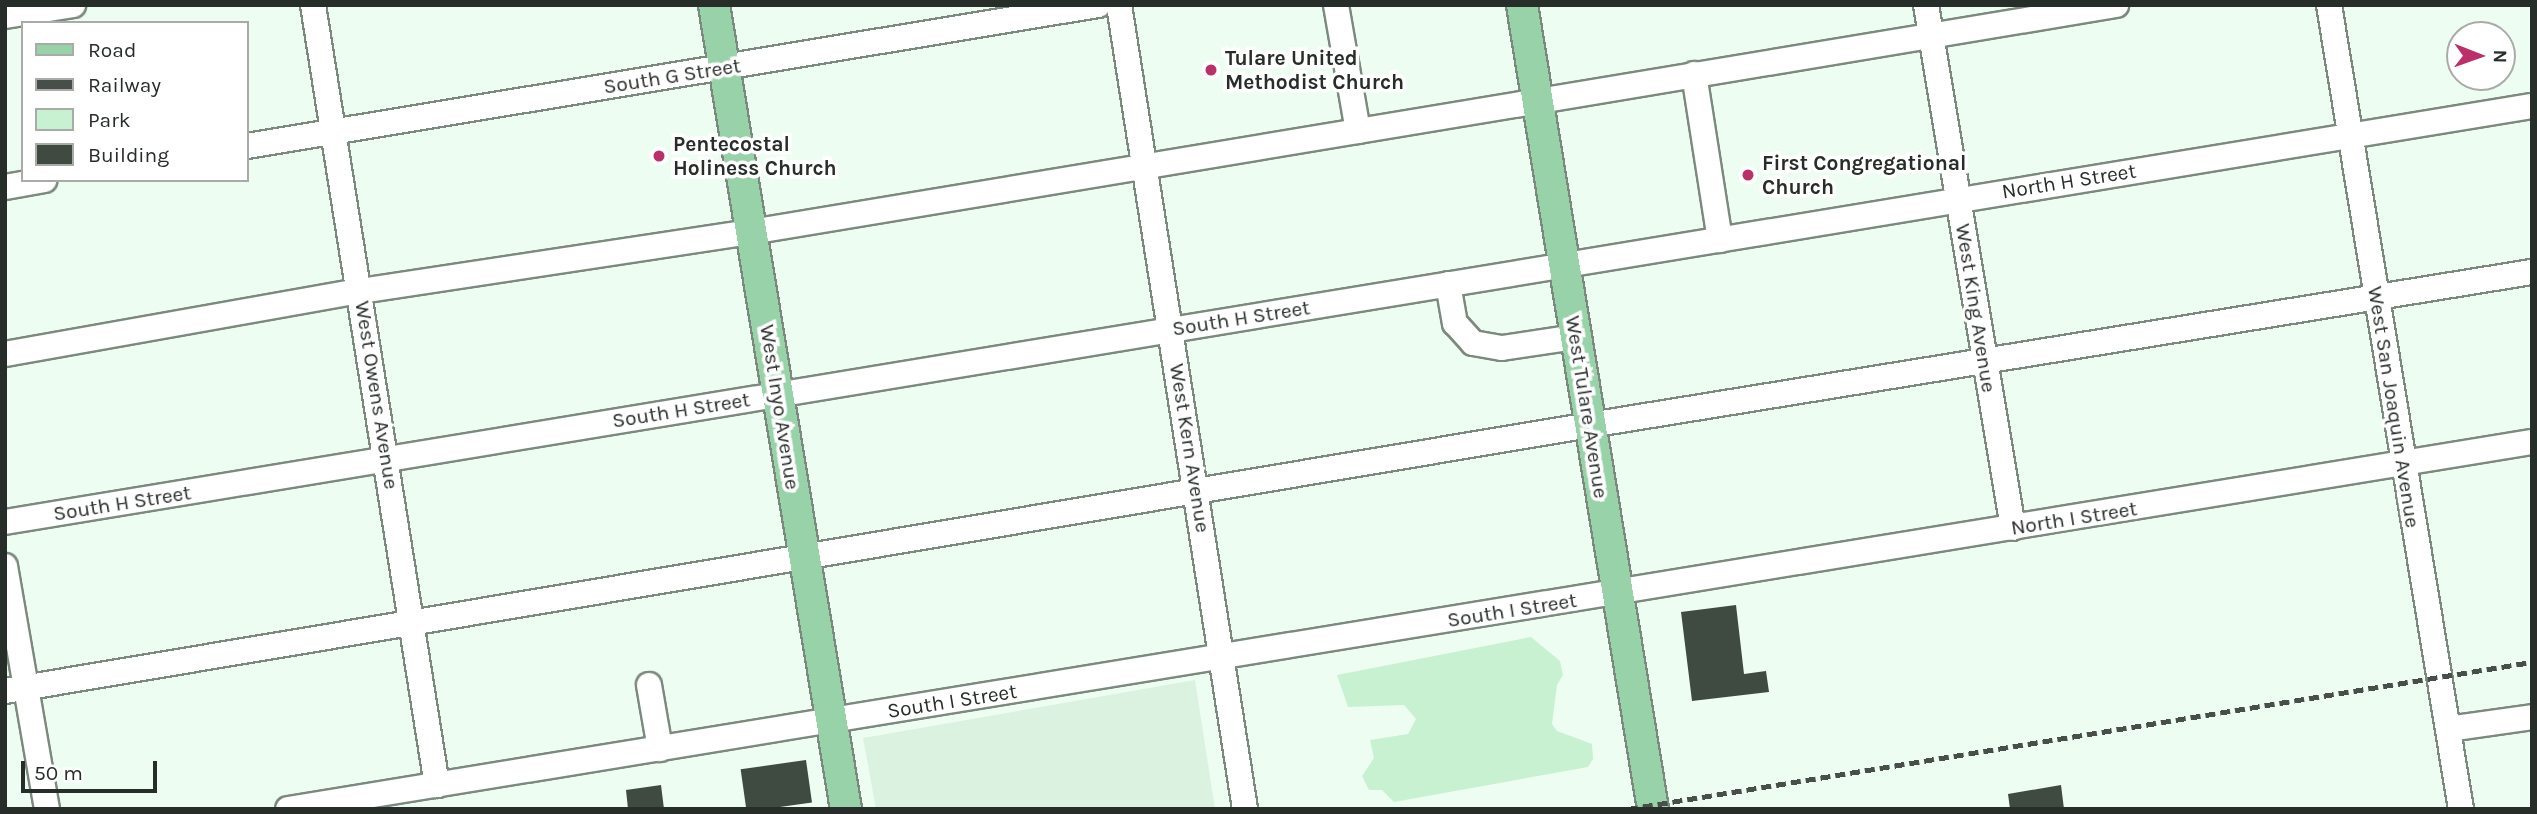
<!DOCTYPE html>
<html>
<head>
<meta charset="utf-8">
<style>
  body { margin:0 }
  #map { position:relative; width:2537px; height:814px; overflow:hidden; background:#eefdf1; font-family:Karla,sans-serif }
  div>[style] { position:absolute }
  .built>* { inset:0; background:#dcf2e0 }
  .green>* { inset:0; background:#c8f1d1 }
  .building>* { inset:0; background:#3f4b41; transform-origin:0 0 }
  .roads { filter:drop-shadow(2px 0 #7c897e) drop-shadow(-2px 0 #7c897e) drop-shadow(0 2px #7c897e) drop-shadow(0 -2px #7c897e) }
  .minor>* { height:24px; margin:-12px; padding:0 12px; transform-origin:12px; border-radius:12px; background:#fff }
  .major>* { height:30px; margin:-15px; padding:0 15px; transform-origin:15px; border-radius:15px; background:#98d2a9 }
  .rail>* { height:5px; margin-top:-2.5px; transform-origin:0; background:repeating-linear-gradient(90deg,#484f4a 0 10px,transparent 0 15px) }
  .dots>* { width:19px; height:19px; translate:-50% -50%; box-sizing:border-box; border:4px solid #fff; border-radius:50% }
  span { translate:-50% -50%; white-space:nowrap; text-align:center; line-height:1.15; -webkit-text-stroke:7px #fff; paint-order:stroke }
  .poi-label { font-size:21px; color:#272d29; font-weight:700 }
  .left { translate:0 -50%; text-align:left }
  .street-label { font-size:21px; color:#272d29 }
  .frame { position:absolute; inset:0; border:7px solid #272d29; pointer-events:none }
  .legend { position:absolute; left:21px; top:21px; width:228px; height:161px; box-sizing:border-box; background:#fff; border:2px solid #a9aba9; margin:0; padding:9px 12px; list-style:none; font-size:21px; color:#272d29 }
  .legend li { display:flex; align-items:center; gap:14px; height:35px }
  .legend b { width:35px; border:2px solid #a9aba9 }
  .north { position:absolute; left:2446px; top:21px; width:70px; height:70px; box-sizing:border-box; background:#fff; border:2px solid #a9aba9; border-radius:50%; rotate:91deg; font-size:19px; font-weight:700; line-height:28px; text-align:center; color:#272d29 }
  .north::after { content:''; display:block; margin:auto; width:24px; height:32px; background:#bb3068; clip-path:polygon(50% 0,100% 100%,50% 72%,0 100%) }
  .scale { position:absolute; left:21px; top:761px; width:136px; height:32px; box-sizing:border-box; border:4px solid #272d29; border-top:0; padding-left:9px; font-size:21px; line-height:24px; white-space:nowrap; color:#272d29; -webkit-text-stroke:5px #fff; paint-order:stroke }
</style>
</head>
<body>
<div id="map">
  <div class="built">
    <div style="clip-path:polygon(1195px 680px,1215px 809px,876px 809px,863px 738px)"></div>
  </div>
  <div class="green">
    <div style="clip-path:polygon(1531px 637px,1560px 661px,1563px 675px,1557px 685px,1552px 724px,1557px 731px,1592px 744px,1593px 759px,1588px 767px,1394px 802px,1382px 790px,1369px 790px,1362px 776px,1374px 758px,1370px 740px,1408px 734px,1416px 719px,1404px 705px,1348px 707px,1337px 675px)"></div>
  </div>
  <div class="building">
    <div style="clip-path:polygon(1736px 605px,1744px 674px,1766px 671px,1769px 692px,1692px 701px,1681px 612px)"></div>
    <div style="left:806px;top:760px;width:43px;height:66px;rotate:82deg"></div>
    <div style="clip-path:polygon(661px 785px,664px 809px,628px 809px,626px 790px)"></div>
    <div style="clip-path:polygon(2061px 785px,2064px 809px,2010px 809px,2008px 794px)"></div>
  </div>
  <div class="roads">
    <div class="minor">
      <div style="left:313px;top:5px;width:790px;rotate:80.97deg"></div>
      <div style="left:1119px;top:5px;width:814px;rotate:81.09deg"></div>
      <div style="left:1336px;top:5px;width:128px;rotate:80.1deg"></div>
      <div style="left:1926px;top:5px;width:530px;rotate:80.56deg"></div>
      <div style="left:2329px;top:5px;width:815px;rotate:80.68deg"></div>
      <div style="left:5px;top:16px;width:69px;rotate:-9.2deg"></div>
      <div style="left:1694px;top:74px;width:168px;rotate:81.1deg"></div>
      <div style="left:247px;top:146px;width:863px;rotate:-9.41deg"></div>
      <div style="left:5px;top:187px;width:40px;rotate:-10deg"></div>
      <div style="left:1448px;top:284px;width:40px;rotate:80deg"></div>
      <div style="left:1455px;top:323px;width:27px;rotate:48deg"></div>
      <div style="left:1473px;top:343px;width:29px;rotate:10deg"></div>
      <div style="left:1502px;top:348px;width:75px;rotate:-8.5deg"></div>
      <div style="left:5px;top:354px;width:361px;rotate:-10.1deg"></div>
      <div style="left:360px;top:291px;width:395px;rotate:-8.6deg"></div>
      <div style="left:751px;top:232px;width:1384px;rotate:-9.44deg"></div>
      <div style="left:5px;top:522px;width:2561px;rotate:-9.35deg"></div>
      <div style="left:5px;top:566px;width:247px;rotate:80.2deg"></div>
      <div style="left:649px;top:685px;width:65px;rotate:80.2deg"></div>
      <div style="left:5px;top:691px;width:1607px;rotate:-9.53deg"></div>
      <div style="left:1590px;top:425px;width:954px;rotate:-9.23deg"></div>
      <div style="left:2448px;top:729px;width:85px;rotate:-8.1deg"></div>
      <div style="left:288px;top:809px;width:2274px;rotate:-9.29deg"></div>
    </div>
    <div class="major">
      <div style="left:714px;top:5px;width:815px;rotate:80.68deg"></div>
      <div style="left:1522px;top:5px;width:815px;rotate:80.75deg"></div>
    </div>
  </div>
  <div class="rail">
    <div style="left:1628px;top:809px;width:916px;rotate:-9.24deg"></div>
  </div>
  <div class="dots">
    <div style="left:1211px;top:70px;background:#bb3068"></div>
    <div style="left:659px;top:156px;background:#bb3068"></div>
    <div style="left:1748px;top:175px;background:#bb3068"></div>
  </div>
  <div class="poi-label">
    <span class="left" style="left:1225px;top:70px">Tulare United<br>Methodist Church</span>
    <span class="left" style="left:673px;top:156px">Pentecostal<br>Holiness Church</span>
    <span class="left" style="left:1762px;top:175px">First Congregational<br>Church</span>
  </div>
  <div class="street-label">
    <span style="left:672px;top:76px;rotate:-9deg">South G Street</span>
    <span style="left:2069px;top:181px;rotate:-9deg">North H Street</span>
    <span style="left:1976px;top:308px;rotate:81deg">West King Avenue</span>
    <span style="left:1241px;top:318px;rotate:-9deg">South H Street</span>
    <span style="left:377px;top:395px;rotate:81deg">West Owens Avenue</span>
    <span style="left:780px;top:407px;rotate:81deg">West Inyo Avenue</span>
    <span style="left:1587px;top:407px;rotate:81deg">West Tulare Avenue</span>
    <span style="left:2394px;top:407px;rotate:81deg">West San Joaquin Avenue</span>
    <span style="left:681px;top:410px;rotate:-9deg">South H Street</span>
    <span style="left:1190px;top:448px;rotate:81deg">West Kern Avenue</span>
    <span style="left:122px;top:503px;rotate:-9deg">South H Street</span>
    <span style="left:2074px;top:518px;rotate:-9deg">North I Street</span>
    <span style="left:1512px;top:610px;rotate:-9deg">South I Street</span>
    <span style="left:952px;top:701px;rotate:-9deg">South I Street</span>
  </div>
  <div class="frame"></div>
  <ul class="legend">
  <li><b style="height:9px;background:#98d2a9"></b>Road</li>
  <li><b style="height:9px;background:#484f4a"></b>Railway</li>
  <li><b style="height:19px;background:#c8f1d1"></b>Park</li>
  <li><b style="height:19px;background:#3f4b41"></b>Building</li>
  </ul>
  <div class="north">N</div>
  <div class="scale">50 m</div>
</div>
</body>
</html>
